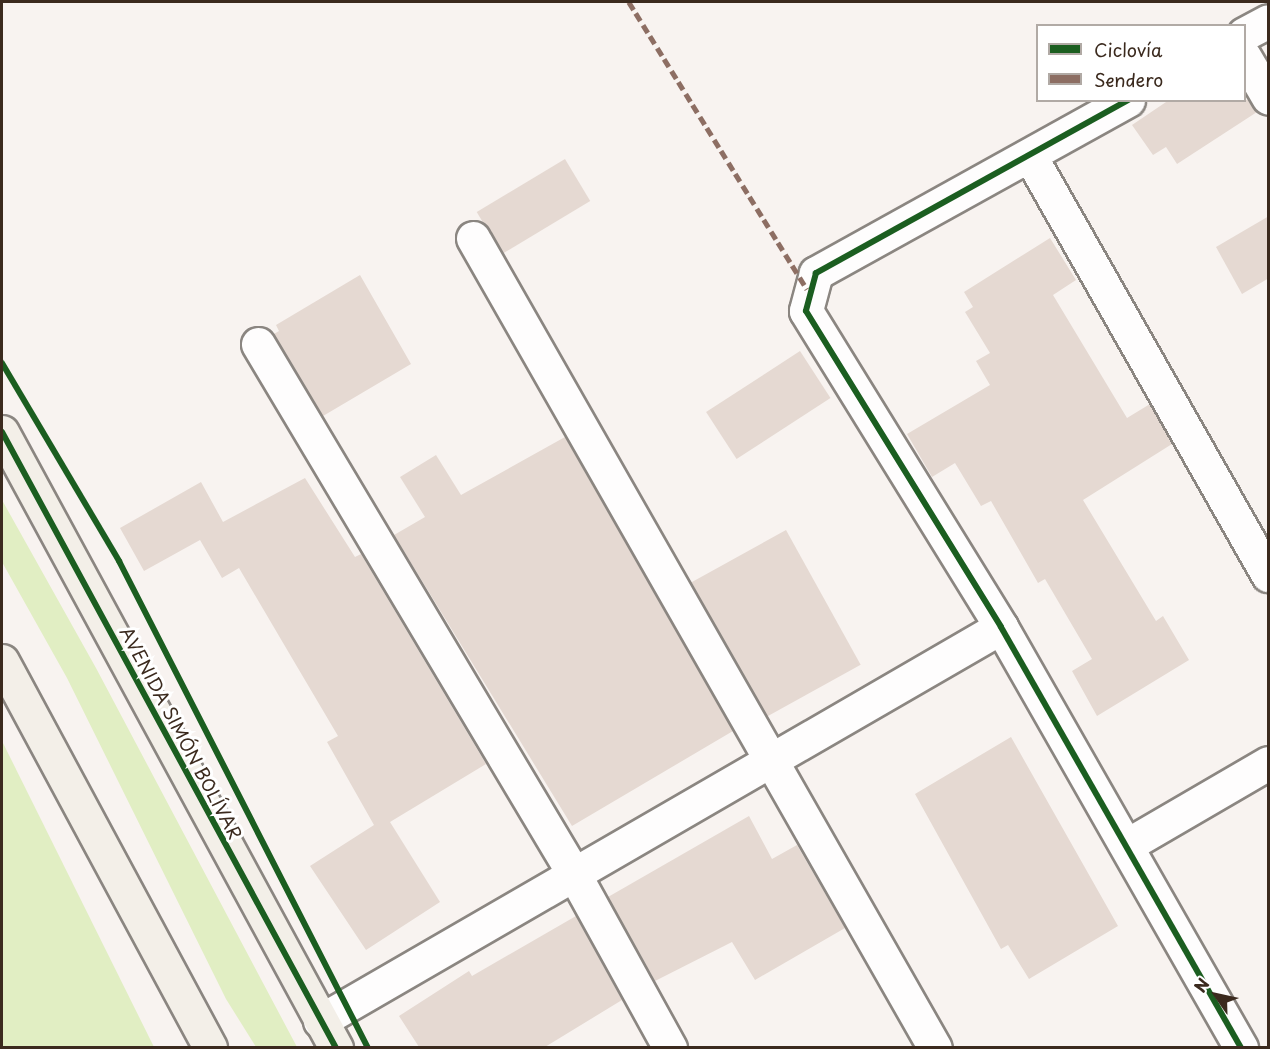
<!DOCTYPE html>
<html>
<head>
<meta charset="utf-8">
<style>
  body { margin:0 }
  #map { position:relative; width:1270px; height:1049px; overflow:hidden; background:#f8f3f0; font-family:"Playpen Sans",sans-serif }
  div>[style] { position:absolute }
  .green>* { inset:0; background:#e1eec3 }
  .building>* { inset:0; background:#e5d9d2; transform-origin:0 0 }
  .roads { filter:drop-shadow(2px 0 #8b8681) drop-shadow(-2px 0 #8b8681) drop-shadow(0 2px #8b8681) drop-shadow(0 -2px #8b8681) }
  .minor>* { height:33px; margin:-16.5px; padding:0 16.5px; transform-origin:16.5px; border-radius:16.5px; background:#fefdfd }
  .trunk>* { height:33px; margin:-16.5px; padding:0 16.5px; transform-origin:16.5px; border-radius:16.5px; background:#f3efe8 }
  .quiet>* { height:4.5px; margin-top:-2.25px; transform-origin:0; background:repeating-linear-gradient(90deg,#8d6e63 0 9px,transparent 0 13.5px) }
  .cycleway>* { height:6px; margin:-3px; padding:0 3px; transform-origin:3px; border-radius:3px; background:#1b5e20 }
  span { translate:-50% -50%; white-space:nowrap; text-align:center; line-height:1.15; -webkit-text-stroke:6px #fff; paint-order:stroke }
  .street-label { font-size:18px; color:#3b2a1e }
  .frame { position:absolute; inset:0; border:3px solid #3b2a1e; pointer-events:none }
  .legend { position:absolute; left:1036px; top:24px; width:210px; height:78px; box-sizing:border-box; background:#fff; border:2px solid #b1aaa5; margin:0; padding:8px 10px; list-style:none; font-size:18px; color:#3b2a1e }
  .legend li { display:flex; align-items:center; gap:12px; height:30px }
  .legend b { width:30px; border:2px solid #b1aaa5 }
  .north { position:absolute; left:1186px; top:965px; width:60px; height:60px; -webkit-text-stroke:4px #fff; paint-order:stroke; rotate:304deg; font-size:16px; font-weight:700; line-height:24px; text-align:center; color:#3b2a1e }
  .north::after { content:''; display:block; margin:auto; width:21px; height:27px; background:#3b2a1e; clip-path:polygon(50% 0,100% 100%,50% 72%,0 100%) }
</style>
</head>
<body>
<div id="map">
  <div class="green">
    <div style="clip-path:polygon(2px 500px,96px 668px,297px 1047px,256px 1047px,226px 999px,67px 678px,2px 562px)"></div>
    <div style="clip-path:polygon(2px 741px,154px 1047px,2px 1047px)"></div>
  </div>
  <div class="building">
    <div style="clip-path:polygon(1169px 100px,1248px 100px,1257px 112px,1177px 164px,1166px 147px,1153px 155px,1132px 125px)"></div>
    <div style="left:565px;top:159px;width:49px;height:103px;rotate:59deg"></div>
    <div style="clip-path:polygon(1269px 216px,1269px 278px,1242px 294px,1216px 247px)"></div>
    <div style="clip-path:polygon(1050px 238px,1076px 280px,1053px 295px,1127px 418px,1150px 404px,1172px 444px,1083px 500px,1156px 621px,1163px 616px,1189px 660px,1097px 716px,1072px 671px,1092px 659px,1045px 579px,1038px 583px,991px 501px,981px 506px,955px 463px,932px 477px,907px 434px,990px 385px,976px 361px,990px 353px,965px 312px,973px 307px,964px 292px)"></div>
    <div style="clip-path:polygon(360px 275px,411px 364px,323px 416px,274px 334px,279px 331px,276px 325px)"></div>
    <div style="left:800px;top:351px;width:56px;height:112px;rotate:57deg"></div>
    <div style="clip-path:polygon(565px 437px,733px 731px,572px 826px,394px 535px,425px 517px,400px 477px,436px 455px,461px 495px)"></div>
    <div style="clip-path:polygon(305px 478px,355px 557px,361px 554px,486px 764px,390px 822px,440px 902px,366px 950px,310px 866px,374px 825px,327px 742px,338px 736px,289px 653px,239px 568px,222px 578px,200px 540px,144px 571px,120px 528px,201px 482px,223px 522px)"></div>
    <div style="left:786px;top:530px;width:154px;height:108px;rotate:61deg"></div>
    <div style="clip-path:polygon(1011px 737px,1118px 926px,1029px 979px,1008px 945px,1001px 949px,915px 794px)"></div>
    <div style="clip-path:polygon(749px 816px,772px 859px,797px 845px,845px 928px,755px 980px,732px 942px,655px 981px,608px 897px)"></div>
    <div style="clip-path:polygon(576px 916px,622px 1000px,545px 1047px,419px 1047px,399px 1016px,469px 971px,472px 976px)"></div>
  </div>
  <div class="roads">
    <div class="minor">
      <div style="left:1244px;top:34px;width:27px;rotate:-28deg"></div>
      <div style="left:1244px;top:56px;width:48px;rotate:59.7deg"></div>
      <div style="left:1128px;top:100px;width:357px;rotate:151deg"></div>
      <div style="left:816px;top:273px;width:39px;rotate:105deg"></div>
      <div style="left:806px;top:311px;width:371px;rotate:58.3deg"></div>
      <div style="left:1001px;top:627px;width:485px;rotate:60.3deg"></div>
      <div style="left:1030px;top:156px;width:482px;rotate:60.4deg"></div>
      <div style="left:473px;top:238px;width:932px;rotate:60.3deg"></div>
      <div style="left:258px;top:344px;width:617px;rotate:59.2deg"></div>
      <div style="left:574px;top:874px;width:199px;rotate:61.1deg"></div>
      <div style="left:1129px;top:844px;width:161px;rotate:-30.2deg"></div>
      <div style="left:320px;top:1021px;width:787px;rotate:-30.05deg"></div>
    </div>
    <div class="trunk">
      <div style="left:2px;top:432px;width:701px;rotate:61.53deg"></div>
      <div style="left:2px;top:661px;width:439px;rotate:61.7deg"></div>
    </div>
  </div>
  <div class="quiet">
    <div style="left:629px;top:2px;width:338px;rotate:58.2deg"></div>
  </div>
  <div class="cycleway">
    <div style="left:1128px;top:100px;width:357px;rotate:151deg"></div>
    <div style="left:816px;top:273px;width:39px;rotate:105deg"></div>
    <div style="left:806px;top:311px;width:371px;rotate:58.3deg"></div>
    <div style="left:1001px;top:627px;width:485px;rotate:60.3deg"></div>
    <div style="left:2px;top:363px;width:230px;rotate:59.4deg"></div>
    <div style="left:119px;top:561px;width:547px;rotate:62.92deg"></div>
    <div style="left:2px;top:432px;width:701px;rotate:61.53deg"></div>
  </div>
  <div class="street-label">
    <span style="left:181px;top:733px;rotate:62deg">AVENIDA SIMÓN BOLÍVAR</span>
  </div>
  <div class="frame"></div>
  <ul class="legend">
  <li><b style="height:8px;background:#1b5e20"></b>Ciclovía</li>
  <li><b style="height:8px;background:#8d6e63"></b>Sendero</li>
  </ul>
  <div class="north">N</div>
</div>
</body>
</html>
